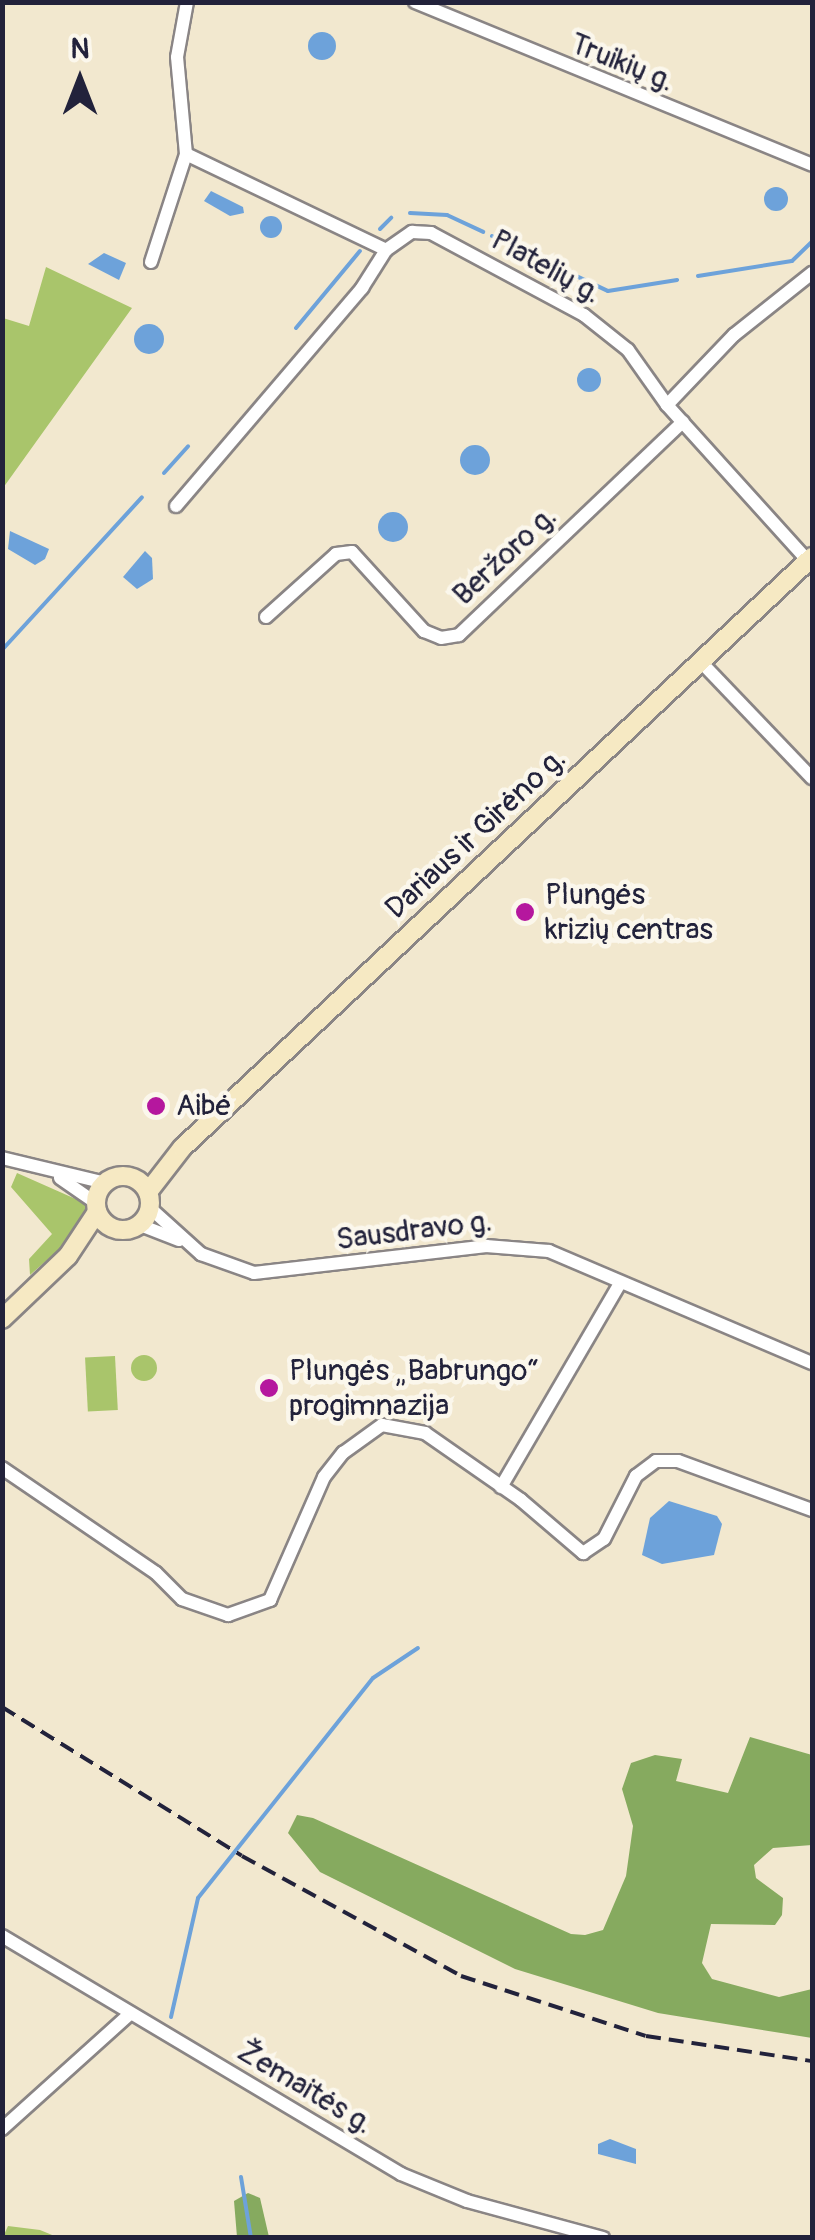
<!DOCTYPE html>
<html>
<head>
<meta charset="utf-8">
<style>
  body { margin:0 }
  #map { position:relative; width:815px; height:2240px; overflow:hidden; background:#f2e8cf; font-family:Pangolin,sans-serif }
  div>[style] { position:absolute }
  .green>* { inset:0; background:#a9c56b; transform-origin:0 0 }
  .round { border-radius:50% }
  .forest>* { inset:0; background:#86aa5f }
  .water>* { inset:0; background:#6da2da }
  .stream>* { height:4px; margin:-2px; padding:0 2px; transform-origin:2px; border-radius:2px; background:#6da2da }
  .roads { filter:drop-shadow(2px 0 #8a8585) drop-shadow(-2px 0 #8a8585) drop-shadow(0 2px #8a8585) drop-shadow(0 -2px #8a8585) }
  .minor>* { height:12px; margin:-6px; padding:0 6px; transform-origin:6px; border-radius:6px; background:#fff }
  .secondary>* { height:18px; margin:-9px; padding:0 9px; transform-origin:9px; border-radius:9px; background:#f6e9c3 }
  .secondary>.ring { margin:-9px; padding:0; box-sizing:content-box; background:none; border:18px solid #f6e9c3; border-radius:50% }
  .rail>* { height:4px; margin-top:-2px; transform-origin:0; background:repeating-linear-gradient(90deg,#22223b 0 15px,transparent 0 23px) }
  .dots>* { width:28px; height:28px; translate:-50% -50%; box-sizing:border-box; border:5px solid #fbf7ec; border-radius:50% }
  span { translate:-50% -50%; white-space:nowrap; text-align:center; line-height:1.15; -webkit-text-stroke:9px #fbf7ec; paint-order:stroke }
  .street-label { font-size:30px; color:#22223b }
  .poi-label { font-size:30px; color:#22223b }
  .left { translate:0 -50%; text-align:left }
  .frame { position:absolute; inset:0; border:5px solid #22223b; pointer-events:none }
  .north { position:absolute; left:30px; top:30px; width:100px; height:100px; -webkit-text-stroke:8px #fbf7ec; paint-order:stroke; rotate:0deg; font-size:28px; font-weight:700; line-height:40px; text-align:center; color:#22223b }
  .north::after { content:''; display:block; margin:auto; width:35px; height:45px; background:#22223b; clip-path:polygon(50% 0,100% 100%,50% 72%,0 100%) }
</style>
</head>
<body>
<div id="map">
  <div class="green">
    <div style="clip-path:polygon(46px 267px,132px 308px,3px 488px,3px 318px,29px 326px)"></div>
    <div style="clip-path:polygon(17px 1173px,87px 1204px,80px 1231px,30px 1275px,29px 1259px,52px 1234px,11px 1187px)"></div>
    <div class="round" style="left:131px;top:1355px;width:26px;height:26px"></div>
    <div style="left:115px;top:1356px;width:54px;height:30px;rotate:87deg"></div>
    <div style="clip-path:polygon(8px 2226px,40px 2230px,57px 2237px,3px 2237px)"></div>
  </div>
  <div class="forest">
    <div style="clip-path:polygon(750px 1737px,812px 1755px,812px 1845px,773px 1848px,754px 1865px,756px 1878px,783px 1898px,782px 1915px,775px 1925px,711px 1924px,702px 1963px,712px 1979px,779px 1997px,812px 1989px,812px 2038px,658px 2013px,515px 1969px,320px 1872px,288px 1833px,297px 1815px,313px 1818px,571px 1934px,585px 1935px,603px 1930px,626px 1876px,633px 1826px,622px 1789px,631px 1763px,655px 1755px,682px 1759px,676px 1781px,728px 1793px)"></div>
    <div style="clip-path:polygon(248px 2193px,260px 2198px,269px 2237px,237px 2237px,234px 2201px)"></div>
  </div>
  <div class="water">
    <div class="round" style="left:308px;top:32px;width:28px;height:28px"></div>
    <div class="round" style="left:764px;top:187px;width:24px;height:24px"></div>
    <div style="clip-path:polygon(211px 191px,243px 207px,244px 213px,230px 216px,204px 201px)"></div>
    <div class="round" style="left:260px;top:216px;width:22px;height:22px"></div>
    <div style="clip-path:polygon(104px 253px,126px 263px,119px 280px,88px 264px)"></div>
    <div class="round" style="left:134px;top:324px;width:30px;height:30px"></div>
    <div class="round" style="left:577px;top:368px;width:24px;height:24px"></div>
    <div class="round" style="left:460px;top:445px;width:30px;height:30px"></div>
    <div class="round" style="left:378px;top:512px;width:30px;height:30px"></div>
    <div style="clip-path:polygon(10px 531px,49px 549px,45px 559px,35px 565px,8px 549px)"></div>
    <div style="clip-path:polygon(145px 551px,152px 558px,153px 579px,137px 589px,123px 577px)"></div>
    <div style="clip-path:polygon(669px 1501px,717px 1516px,722px 1524px,714px 1555px,662px 1564px,642px 1555px,650px 1518px)"></div>
    <div style="clip-path:polygon(610px 2139px,636px 2149px,636px 2164px,598px 2154px,598px 2144px)"></div>
  </div>
  <div class="stream">
    <div style="left:410px;top:213px;width:37px;rotate:3deg"></div>
    <div style="left:447px;top:215px;width:40px;rotate:25deg"></div>
    <div style="left:380px;top:229px;width:16px;rotate:-45deg"></div>
    <div style="left:492px;top:236px;width:128px;rotate:25.4deg"></div>
    <div style="left:608px;top:291px;width:70px;rotate:-9.1deg"></div>
    <div style="left:698px;top:276px;width:95px;rotate:-9.1deg"></div>
    <div style="left:792px;top:261px;width:28px;rotate:-44deg"></div>
    <div style="left:296px;top:328px;width:100px;rotate:-50.3deg"></div>
    <div style="left:164px;top:473px;width:36px;rotate:-48deg"></div>
    <div style="left:2px;top:650px;width:207px;rotate:-47.5deg"></div>
    <div style="left:171px;top:2017px;width:122px;rotate:-77.2deg"></div>
    <div style="left:198px;top:1898px;width:281px;rotate:-51.5deg"></div>
    <div style="left:373px;top:1678px;width:54px;rotate:-33.7deg"></div>
    <div style="left:241px;top:2177px;width:62px;rotate:80.7deg"></div>
  </div>
  <div class="roads">
    <div class="minor">
      <div style="left:415px;top:2px;width:429px;rotate:22.3deg"></div>
      <div style="left:186px;top:154px;width:222px;rotate:25.6deg"></div>
      <div style="left:386px;top:250px;width:32px;rotate:-35deg"></div>
      <div style="left:412px;top:232px;width:19px;rotate:3deg"></div>
      <div style="left:431px;top:233px;width:174px;rotate:28.2deg"></div>
      <div style="left:584px;top:315px;width:56px;rotate:38.5deg"></div>
      <div style="left:628px;top:350px;width:67px;rotate:54.7deg"></div>
      <div style="left:667px;top:405px;width:210px;rotate:47.9deg"></div>
      <div style="left:151px;top:262px;width:114px;rotate:-72deg"></div>
      <div style="left:186px;top:154px;width:97px;rotate:-95.3deg"></div>
      <div style="left:177px;top:57px;width:56px;rotate:-79.7deg"></div>
      <div style="left:667px;top:405px;width:97px;rotate:-46.3deg"></div>
      <div style="left:734px;top:335px;width:100px;rotate:-38.5deg"></div>
      <div style="left:176px;top:506px;width:287px;rotate:-49.5deg"></div>
      <div style="left:362px;top:288px;width:45px;rotate:-57.7deg"></div>
      <div style="left:266px;top:617px;width:94px;rotate:-42deg"></div>
      <div style="left:336px;top:554px;width:16px;rotate:-7deg"></div>
      <div style="left:352px;top:552px;width:107px;rotate:47.7deg"></div>
      <div style="left:424px;top:631px;width:18px;rotate:22deg"></div>
      <div style="left:441px;top:638px;width:18px;rotate:-9deg"></div>
      <div style="left:459px;top:635px;width:309px;rotate:-43.6deg"></div>
      <div style="left:700px;top:661px;width:162px;rotate:46.3deg"></div>
      <div style="left:2px;top:1158px;width:106px;rotate:13.6deg"></div>
      <div style="left:60px;top:1178px;width:44px;rotate:34.8deg"></div>
      <div style="left:150px;top:1208px;width:69px;rotate:42deg"></div>
      <div style="left:201px;top:1254px;width:56px;rotate:19.7deg"></div>
      <div style="left:254px;top:1273px;width:234px;rotate:-6.6deg"></div>
      <div style="left:486px;top:1246px;width:63px;rotate:4.5deg"></div>
      <div style="left:549px;top:1251px;width:286px;rotate:23.1deg"></div>
      <div style="left:140px;top:1225px;width:42px;rotate:21deg"></div>
      <div style="left:2px;top:1468px;width:186px;rotate:34.3deg"></div>
      <div style="left:156px;top:1573px;width:37px;rotate:45deg"></div>
      <div style="left:182px;top:1599px;width:49px;rotate:19.2deg"></div>
      <div style="left:228px;top:1615px;width:45px;rotate:-19.7deg"></div>
      <div style="left:270px;top:1600px;width:134px;rotate:-66.3deg"></div>
      <div style="left:324px;top:1477px;width:31px;rotate:-52deg"></div>
      <div style="left:343px;top:1453px;width:48px;rotate:-35.7deg"></div>
      <div style="left:382px;top:1425px;width:44px;rotate:10.5deg"></div>
      <div style="left:425px;top:1433px;width:117px;rotate:34.9deg"></div>
      <div style="left:521px;top:1500px;width:82px;rotate:40.5deg"></div>
      <div style="left:583px;top:1553px;width:25px;rotate:-34deg"></div>
      <div style="left:604px;top:1539px;width:71px;rotate:-63.1deg"></div>
      <div style="left:636px;top:1476px;width:25px;rotate:-37deg"></div>
      <div style="left:656px;top:1461px;width:22px"></div>
      <div style="left:678px;top:1461px;width:143px;rotate:20.1deg"></div>
      <div style="left:501px;top:1487px;width:234px;rotate:-59.7deg"></div>
      <div style="left:2px;top:1936px;width:465px;rotate:30.8deg"></div>
      <div style="left:401px;top:2174px;width:71px;rotate:22.2deg"></div>
      <div style="left:467px;top:2201px;width:141px;rotate:15.2deg"></div>
      <div style="left:2px;top:2129px;width:173px;rotate:-42deg"></div>
    </div>
    <div class="secondary">
      <div class="ring" style="left:96px;top:1176px;width:36px;height:36px"></div>
      <div style="left:148px;top:1192px;width:56px;rotate:-52.3deg"></div>
      <div style="left:182px;top:1148px;width:864px;rotate:-43.17deg"></div>
      <div style="left:2px;top:1319px;width:91px;rotate:-43.7deg"></div>
      <div style="left:68px;top:1256px;width:53px;rotate:-56.6deg"></div>
    </div>
  </div>
  <div class="rail">
    <div style="left:2px;top:1707px;width:282px;rotate:31.8deg"></div>
    <div style="left:242px;top:1856px;width:250px;rotate:28.7deg"></div>
    <div style="left:461px;top:1976px;width:194px;rotate:18deg"></div>
    <div style="left:646px;top:2036px;width:168px;rotate:8.6deg"></div>
  </div>
  <div class="dots">
    <div style="left:525px;top:912px;background:#b5179e"></div>
    <div style="left:156px;top:1106px;background:#b5179e"></div>
    <div style="left:269px;top:1388px;background:#b5179e"></div>
  </div>
  <div class="street-label">
    <span style="left:622px;top:63px;rotate:22deg">Truikių g.</span>
    <span style="left:546px;top:267px;rotate:29deg">Platelių g.</span>
    <span style="left:505px;top:556px;rotate:-43deg">Beržoro g.</span>
    <span style="left:476px;top:834px;rotate:-43deg">Dariaus ir Girėno g.</span>
    <span style="left:414px;top:1231px;rotate:-7deg">Sausdravo g.</span>
    <span style="left:305px;top:2088px;rotate:31deg">Žemaitės g.</span>
  </div>
  <div class="poi-label">
    <span class="left" style="left:545px;top:912px">Plungės<br>krizių centras</span>
    <span class="left" style="left:176px;top:1106px">Aibė</span>
    <span class="left" style="left:289px;top:1388px">Plungės „Babrungo“<br>progimnazija</span>
  </div>
  <div class="frame"></div>
  <div class="north">N</div>
</div>
</body>
</html>
